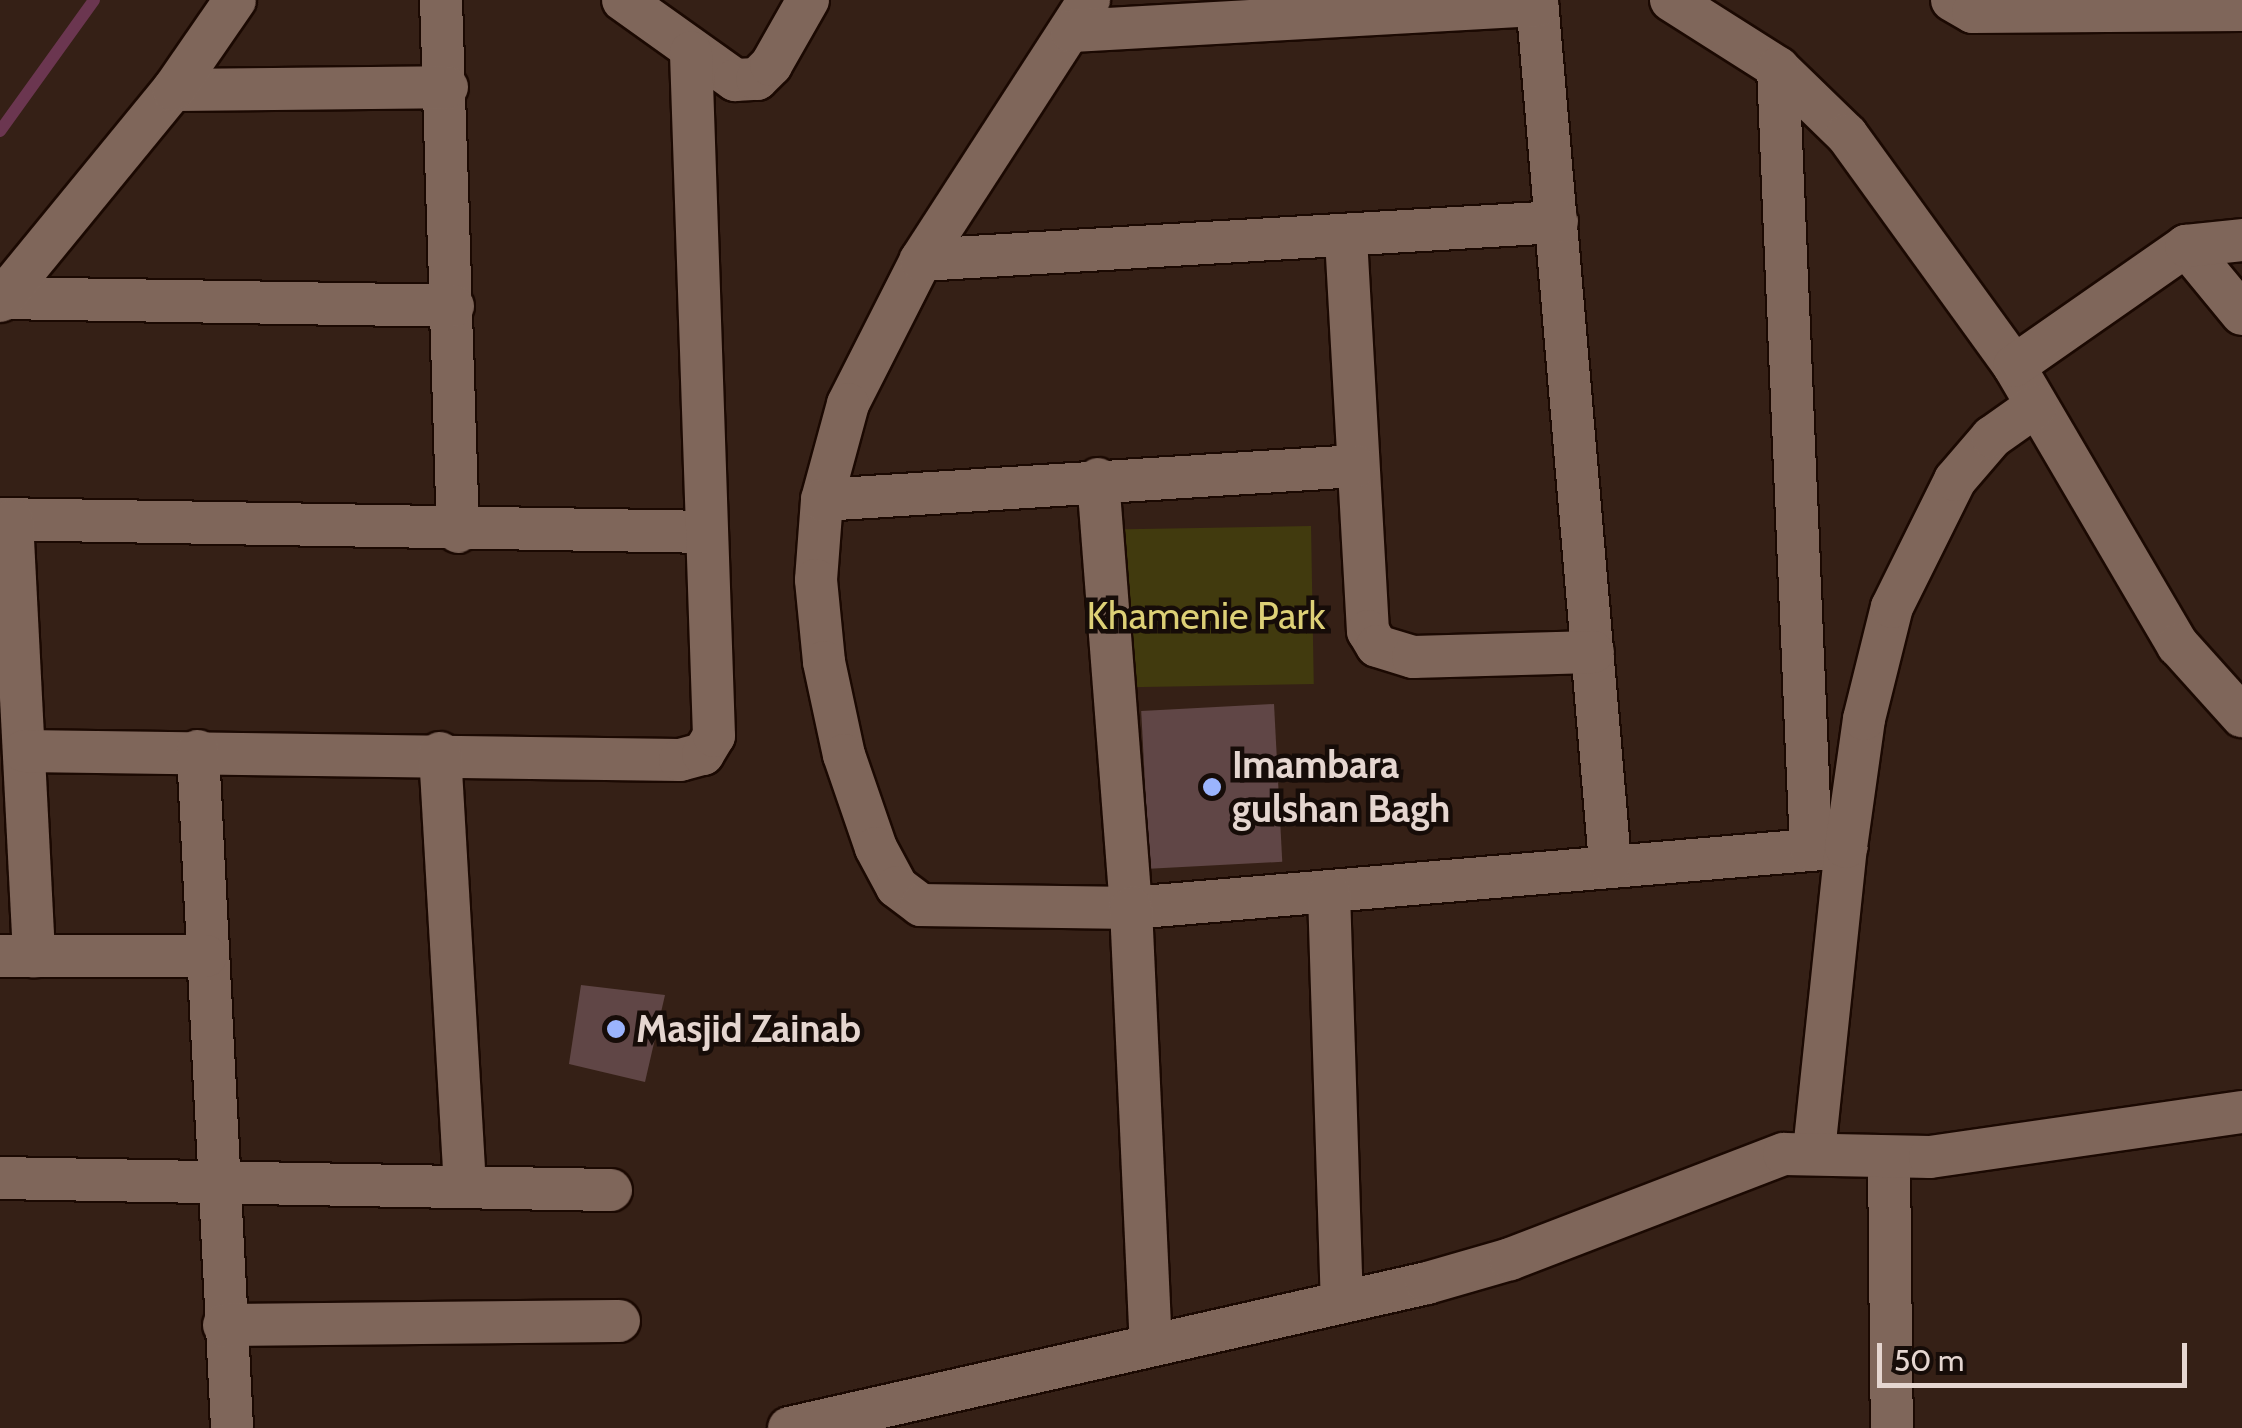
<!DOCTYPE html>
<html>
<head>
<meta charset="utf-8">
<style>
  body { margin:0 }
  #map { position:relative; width:2242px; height:1428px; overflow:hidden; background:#352016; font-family:Cabin,sans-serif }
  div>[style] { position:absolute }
  .green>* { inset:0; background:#413a0e; transform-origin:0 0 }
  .stream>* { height:12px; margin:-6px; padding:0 6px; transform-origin:6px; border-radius:6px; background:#6b3650 }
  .building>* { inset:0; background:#604646; transform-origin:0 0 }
  .roads { filter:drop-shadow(2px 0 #1b0902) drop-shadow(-2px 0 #1b0902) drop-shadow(0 2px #1b0902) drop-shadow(0 -2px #1b0902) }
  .minor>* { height:42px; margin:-21px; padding:0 21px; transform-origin:21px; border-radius:21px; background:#7f665a }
  .dots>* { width:28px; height:28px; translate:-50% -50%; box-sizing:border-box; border:5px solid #160c08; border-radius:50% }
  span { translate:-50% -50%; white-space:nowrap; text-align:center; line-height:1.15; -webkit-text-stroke:9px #160c08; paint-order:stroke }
  .park-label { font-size:38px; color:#ddd076 }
  .poi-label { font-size:38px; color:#e5d6d0; font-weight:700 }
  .left { translate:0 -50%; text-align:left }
  .scale { position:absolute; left:1877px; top:1343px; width:310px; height:45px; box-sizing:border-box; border:5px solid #e5d6d0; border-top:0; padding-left:12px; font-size:30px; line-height:35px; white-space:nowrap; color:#e5d6d0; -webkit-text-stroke:8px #160c08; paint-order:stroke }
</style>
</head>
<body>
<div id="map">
  <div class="green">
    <div style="left:1311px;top:526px;width:158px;height:199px;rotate:89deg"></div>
  </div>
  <div class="stream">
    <div style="left:0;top:131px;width:161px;rotate:-54.3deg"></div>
  </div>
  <div class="building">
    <div style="left:1274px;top:704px;width:158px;height:133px;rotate:87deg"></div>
    <div style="clip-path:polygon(581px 985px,665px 995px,645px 1082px,569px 1064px)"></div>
  </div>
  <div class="roads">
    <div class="minor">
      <div style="left:441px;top:0;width:532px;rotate:88.17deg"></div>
      <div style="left:623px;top:0;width:138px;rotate:35.5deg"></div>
      <div style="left:735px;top:80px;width:22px;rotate:-3deg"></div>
      <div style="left:757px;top:79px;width:20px;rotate:-45deg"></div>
      <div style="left:771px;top:65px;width:75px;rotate:-60.4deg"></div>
      <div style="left:1089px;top:0;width:310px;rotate:122.9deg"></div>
      <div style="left:921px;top:260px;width:161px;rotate:116.9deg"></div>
      <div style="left:848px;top:404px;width:99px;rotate:105.2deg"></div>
      <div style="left:822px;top:500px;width:80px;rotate:94.3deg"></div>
      <div style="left:816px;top:580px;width:82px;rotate:84.4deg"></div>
      <div style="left:824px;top:662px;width:95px;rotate:77.9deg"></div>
      <div style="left:844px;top:755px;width:98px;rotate:71deg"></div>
      <div style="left:876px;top:848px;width:44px;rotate:61.7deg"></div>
      <div style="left:897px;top:887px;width:30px;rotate:37deg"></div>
      <div style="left:921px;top:905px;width:210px;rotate:0.8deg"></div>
      <div style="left:1131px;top:908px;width:718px;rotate:-4.88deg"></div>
      <div style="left:1537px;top:0;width:866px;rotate:85.16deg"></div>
      <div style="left:1671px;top:0;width:127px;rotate:32.4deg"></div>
      <div style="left:1778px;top:68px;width:96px;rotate:44.2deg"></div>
      <div style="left:1847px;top:135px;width:285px;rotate:54.1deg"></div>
      <div style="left:2014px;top:366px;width:324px;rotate:59.6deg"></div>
      <div style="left:2178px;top:645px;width:96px;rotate:48deg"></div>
      <div style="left:1952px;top:0;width:24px;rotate:30deg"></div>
      <div style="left:1973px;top:12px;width:269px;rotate:-0.4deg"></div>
      <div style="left:1071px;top:31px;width:467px;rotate:-3.2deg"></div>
      <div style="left:1778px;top:68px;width:782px;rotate:87.58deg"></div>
      <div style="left:173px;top:90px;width:274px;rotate:-0.6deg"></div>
      <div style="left:1346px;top:238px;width:394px;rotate:86.8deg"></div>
      <div style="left:1368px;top:631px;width:17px;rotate:59deg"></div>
      <div style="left:1377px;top:646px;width:38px;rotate:17deg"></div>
      <div style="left:1413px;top:657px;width:180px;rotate:-1.6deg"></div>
      <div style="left:2186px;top:246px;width:88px;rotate:50.5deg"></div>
      <div style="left:921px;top:260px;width:637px;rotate:-3.42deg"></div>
      <div style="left:2px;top:298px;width:451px;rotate:1deg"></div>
      <div style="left:0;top:301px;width:273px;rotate:-50.7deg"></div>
      <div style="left:173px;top:90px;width:109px;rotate:-55.4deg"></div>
      <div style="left:2014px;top:366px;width:210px;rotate:-34.9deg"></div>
      <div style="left:2186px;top:246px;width:56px;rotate:-6.1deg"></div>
      <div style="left:1098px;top:479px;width:430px;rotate:85.6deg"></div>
      <div style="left:1131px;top:908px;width:437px;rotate:87.4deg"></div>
      <div style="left:822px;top:500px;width:535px;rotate:-3.64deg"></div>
      <div style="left:0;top:519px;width:706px;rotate:1.05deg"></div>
      <div style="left:12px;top:520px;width:437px;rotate:87.1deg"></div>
      <div style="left:24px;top:751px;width:656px;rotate:0.79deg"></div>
      <div style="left:680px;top:760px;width:24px;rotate:-15deg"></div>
      <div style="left:703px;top:754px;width:21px;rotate:-59deg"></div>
      <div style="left:714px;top:736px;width:684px;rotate:-91.93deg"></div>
      <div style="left:198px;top:751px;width:678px;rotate:87.12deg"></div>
      <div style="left:440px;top:753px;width:434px;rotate:86.7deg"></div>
      <div style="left:1329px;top:893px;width:408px;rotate:88.2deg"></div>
      <div style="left:0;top:956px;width:206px"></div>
      <div style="left:1814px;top:1151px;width:306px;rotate:-84deg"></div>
      <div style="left:1846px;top:847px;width:129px;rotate:-82deg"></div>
      <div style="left:1864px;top:719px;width:115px;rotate:-76deg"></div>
      <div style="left:1892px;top:607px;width:142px;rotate:-63.6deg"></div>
      <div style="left:1955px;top:480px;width:57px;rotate:-49.3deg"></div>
      <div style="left:1992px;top:437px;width:54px;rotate:-35.2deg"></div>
      <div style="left:1889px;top:1159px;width:269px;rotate:89.4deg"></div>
      <div style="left:0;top:1178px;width:611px;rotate:1.13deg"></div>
      <div style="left:224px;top:1325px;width:395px;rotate:-0.6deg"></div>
      <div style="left:789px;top:1428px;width:654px;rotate:-12.8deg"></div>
      <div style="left:1427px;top:1283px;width:86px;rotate:-16.1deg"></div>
      <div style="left:1510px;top:1259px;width:293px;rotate:-21deg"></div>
      <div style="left:1784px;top:1154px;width:146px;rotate:1.2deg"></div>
      <div style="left:1930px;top:1157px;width:315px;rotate:-8.2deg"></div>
    </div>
  </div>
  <div class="dots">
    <div style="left:1212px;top:787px;background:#9bb4fd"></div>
    <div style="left:616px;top:1029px;background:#9bb4fd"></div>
  </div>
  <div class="park-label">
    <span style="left:1206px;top:616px">Khamenie Park</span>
  </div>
  <div class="poi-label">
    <span class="left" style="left:1232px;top:787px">Imambara<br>gulshan Bagh</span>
    <span class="left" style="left:636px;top:1029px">Masjid Zainab</span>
  </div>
  <div class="scale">50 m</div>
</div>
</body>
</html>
